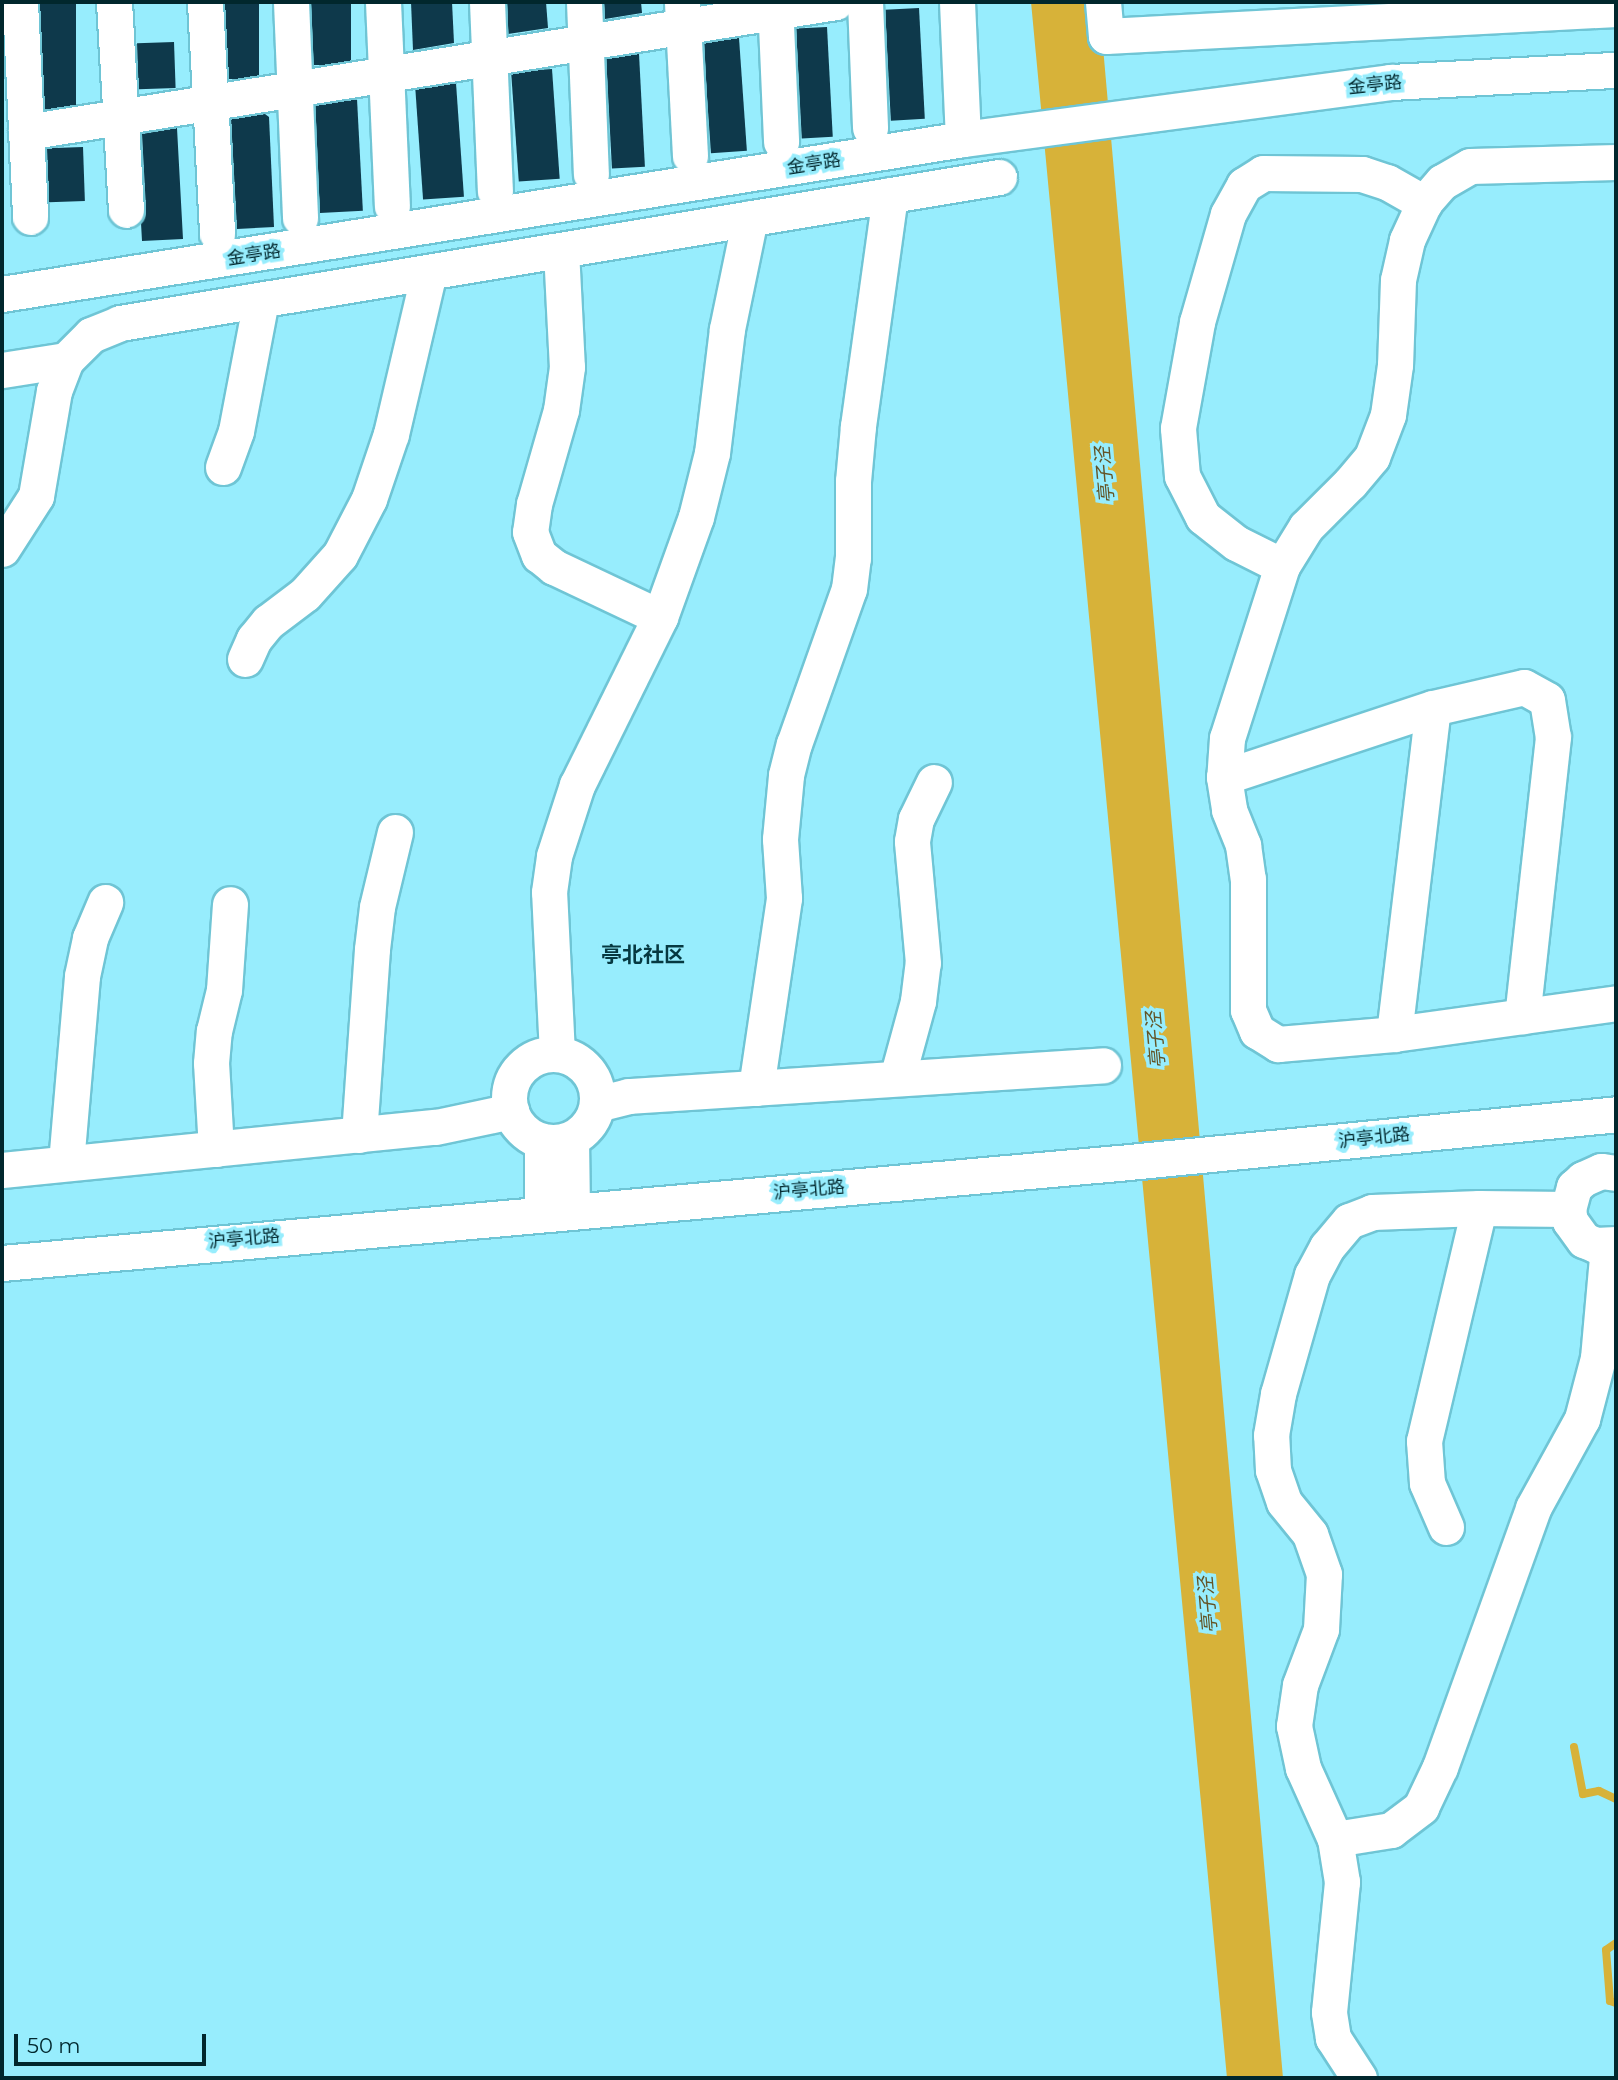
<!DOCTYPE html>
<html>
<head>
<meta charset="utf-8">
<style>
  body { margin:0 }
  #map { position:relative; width:1618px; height:2080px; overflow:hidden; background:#97edfd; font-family:Montserrat,"Noto Sans SC",sans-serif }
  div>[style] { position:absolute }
  .water>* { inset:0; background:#d7b239 }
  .stream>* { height:8px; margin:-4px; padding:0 4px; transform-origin:4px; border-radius:4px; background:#d7b239 }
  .building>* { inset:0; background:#0e394b; transform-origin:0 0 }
  .roads { filter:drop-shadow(2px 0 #6fc5d5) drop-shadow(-2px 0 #6fc5d5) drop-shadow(0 2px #6fc5d5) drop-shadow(0 -2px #6fc5d5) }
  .minor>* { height:35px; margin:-17.5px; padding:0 17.5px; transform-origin:17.5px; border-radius:17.5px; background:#fff }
  .minor>.ring { margin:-17.5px; padding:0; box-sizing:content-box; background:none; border:35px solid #fff; border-radius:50% }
  span { translate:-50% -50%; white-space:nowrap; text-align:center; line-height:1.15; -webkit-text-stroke:7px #97edfd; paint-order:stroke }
  .street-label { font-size:18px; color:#01272d }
  .water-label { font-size:19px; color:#645426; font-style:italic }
  .quarter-label { font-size:21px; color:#063941; font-weight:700 }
  .frame { position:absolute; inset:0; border:4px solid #01272d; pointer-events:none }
  .scale { position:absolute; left:14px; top:2034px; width:192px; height:32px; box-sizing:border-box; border:4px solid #01272d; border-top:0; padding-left:9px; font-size:21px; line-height:24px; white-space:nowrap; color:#01272d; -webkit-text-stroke:5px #97edfd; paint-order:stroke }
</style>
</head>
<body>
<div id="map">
  <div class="water">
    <div style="clip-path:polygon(1031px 2px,1099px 2px,1283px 2078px,1227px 2078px)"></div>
  </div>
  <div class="stream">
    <div style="left:1574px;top:1747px;width:48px;rotate:79.2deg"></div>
    <div style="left:1583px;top:1794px;width:16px;rotate:-11deg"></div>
    <div style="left:1599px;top:1791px;width:19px;rotate:25deg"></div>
    <div style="left:1616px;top:1943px;width:12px;rotate:145deg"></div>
    <div style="left:1606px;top:1950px;width:51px;rotate:85.5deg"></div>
    <div style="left:1610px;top:2001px;width:6px;rotate:18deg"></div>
  </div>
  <div class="building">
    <div style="left:40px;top:2px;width:36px;height:107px"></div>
    <div style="left:225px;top:2px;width:34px;height:77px"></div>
    <div style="left:311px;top:2px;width:40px;height:63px"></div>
    <div style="clip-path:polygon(411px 2px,452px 2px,454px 43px,413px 50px)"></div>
    <div style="clip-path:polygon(507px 2px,546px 2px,548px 28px,508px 34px)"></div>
    <div style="clip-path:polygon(604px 2px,641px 2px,642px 13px,605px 19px)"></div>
    <div style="left:919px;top:8px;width:111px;height:34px;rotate:87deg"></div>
    <div style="left:827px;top:27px;width:110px;height:31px;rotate:87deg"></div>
    <div style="left:739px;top:38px;width:113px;height:36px;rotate:86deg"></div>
    <div style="left:174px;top:42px;width:46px;height:37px;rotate:88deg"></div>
    <div style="left:639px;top:54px;width:113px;height:33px;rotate:87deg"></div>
    <div style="left:552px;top:69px;width:110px;height:41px;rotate:86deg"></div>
    <div style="left:456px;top:83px;width:114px;height:41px;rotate:86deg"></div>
    <div style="left:357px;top:99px;width:112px;height:43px;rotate:87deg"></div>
    <div style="clip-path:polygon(265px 114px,269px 117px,274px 227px,237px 229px,231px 119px)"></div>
    <div style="clip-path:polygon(177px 128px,183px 239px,142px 241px,141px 223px,146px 209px,142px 134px)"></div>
    <div style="left:83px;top:147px;width:54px;height:36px;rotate:88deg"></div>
  </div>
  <div class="roads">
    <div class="minor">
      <div style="left:20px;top:2px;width:215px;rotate:87.3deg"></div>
      <div style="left:114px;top:2px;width:208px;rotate:86.7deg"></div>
      <div style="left:205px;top:2px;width:232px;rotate:87deg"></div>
      <div style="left:291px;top:2px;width:216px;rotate:87.6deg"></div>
      <div style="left:383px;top:2px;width:204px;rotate:87.5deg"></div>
      <div style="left:487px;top:2px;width:189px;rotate:87.6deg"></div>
      <div style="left:584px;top:2px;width:172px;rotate:87.7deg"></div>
      <div style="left:775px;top:2px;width:140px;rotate:87.5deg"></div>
      <div style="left:865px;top:2px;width:126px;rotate:87.7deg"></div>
      <div style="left:957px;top:2px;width:137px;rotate:87.5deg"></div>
      <div style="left:1103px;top:2px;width:34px;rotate:85deg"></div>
      <div style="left:1106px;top:36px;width:511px;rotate:-3.03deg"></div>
      <div style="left:682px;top:3px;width:153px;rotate:87deg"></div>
      <div style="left:26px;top:132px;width:820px;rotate:-9.12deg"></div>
      <div style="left:1616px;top:162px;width:146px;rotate:178.4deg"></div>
      <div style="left:1470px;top:166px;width:32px;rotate:150deg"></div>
      <div style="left:1442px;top:182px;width:28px;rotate:131deg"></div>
      <div style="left:1424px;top:203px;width:41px;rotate:114.7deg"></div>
      <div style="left:1407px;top:240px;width:41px;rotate:102.7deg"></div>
      <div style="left:1398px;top:280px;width:85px;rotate:92deg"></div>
      <div style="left:1395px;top:365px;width:50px;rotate:98deg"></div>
      <div style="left:1388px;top:415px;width:45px;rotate:110.9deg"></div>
      <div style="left:1372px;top:457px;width:34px;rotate:130deg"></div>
      <div style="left:1350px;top:483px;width:62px;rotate:135deg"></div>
      <div style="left:1306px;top:527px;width:46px;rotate:121.6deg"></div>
      <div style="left:1282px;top:566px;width:181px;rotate:107.7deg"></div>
      <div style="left:1227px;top:738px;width:39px;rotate:94deg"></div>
      <div style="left:1224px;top:777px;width:33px;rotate:81deg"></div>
      <div style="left:1229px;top:810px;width:38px;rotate:68deg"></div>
      <div style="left:1243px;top:845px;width:34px;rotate:82deg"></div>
      <div style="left:1248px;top:879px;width:131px;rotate:90deg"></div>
      <div style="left:1248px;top:1010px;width:23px;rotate:67deg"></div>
      <div style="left:1257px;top:1031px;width:25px;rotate:32deg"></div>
      <div style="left:1278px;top:1044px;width:116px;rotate:-4.9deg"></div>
      <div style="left:1394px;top:1034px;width:224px;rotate:-7.9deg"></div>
      <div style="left:561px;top:250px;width:117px;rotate:87.1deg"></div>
      <div style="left:567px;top:367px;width:43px;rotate:97.9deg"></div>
      <div style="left:561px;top:410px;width:98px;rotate:106deg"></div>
      <div style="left:534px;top:504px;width:28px;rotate:98deg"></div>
      <div style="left:530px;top:532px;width:25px;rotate:69deg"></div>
      <div style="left:539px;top:555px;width:19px;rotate:39deg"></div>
      <div style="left:554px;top:567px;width:117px;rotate:25.3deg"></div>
      <div style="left:2px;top:294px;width:973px;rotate:-9.16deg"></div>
      <div style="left:963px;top:139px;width:432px;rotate:-7.6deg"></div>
      <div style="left:1391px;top:82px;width:225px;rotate:-3.1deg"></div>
      <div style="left:2px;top:370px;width:65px;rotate:-8.9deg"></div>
      <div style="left:223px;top:467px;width:38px;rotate:-70deg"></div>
      <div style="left:236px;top:431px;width:133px;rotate:-79.2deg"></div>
      <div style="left:2px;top:549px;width:63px;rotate:-57.3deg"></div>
      <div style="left:36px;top:496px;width:107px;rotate:-80.3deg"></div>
      <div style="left:54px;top:391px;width:33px;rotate:-69deg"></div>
      <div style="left:66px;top:360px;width:35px;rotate:-45deg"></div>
      <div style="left:91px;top:335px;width:31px;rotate:-22deg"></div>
      <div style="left:120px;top:323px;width:891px;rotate:-9.43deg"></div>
      <div style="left:1282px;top:566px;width:51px;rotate:-153.4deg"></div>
      <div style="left:1236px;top:543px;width:42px;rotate:-141.8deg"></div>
      <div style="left:1203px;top:517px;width:46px;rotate:-117.1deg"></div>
      <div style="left:1182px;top:476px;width:48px;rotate:-94.8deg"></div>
      <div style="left:1178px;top:428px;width:108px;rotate:-79.8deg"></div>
      <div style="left:1197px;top:322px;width:112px;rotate:-74deg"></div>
      <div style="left:1228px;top:214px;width:33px;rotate:-61deg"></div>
      <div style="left:1244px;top:185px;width:22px;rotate:-32deg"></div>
      <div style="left:1263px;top:173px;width:99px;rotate:0.6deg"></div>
      <div style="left:1362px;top:174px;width:26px;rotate:18deg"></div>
      <div style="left:1387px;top:182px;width:43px;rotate:29.6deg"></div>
      <div style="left:245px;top:659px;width:22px;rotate:-66deg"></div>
      <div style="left:254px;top:639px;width:22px;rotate:-51deg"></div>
      <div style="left:268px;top:622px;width:46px;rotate:-37.1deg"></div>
      <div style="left:305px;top:594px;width:52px;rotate:-48.1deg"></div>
      <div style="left:340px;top:555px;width:63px;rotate:-62.6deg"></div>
      <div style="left:369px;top:499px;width:69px;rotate:-71.3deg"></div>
      <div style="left:391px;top:434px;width:166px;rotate:-76.8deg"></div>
      <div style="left:1224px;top:777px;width:220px;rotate:-18.3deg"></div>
      <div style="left:1433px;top:708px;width:93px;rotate:-13deg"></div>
      <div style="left:1524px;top:687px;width:26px;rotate:29deg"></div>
      <div style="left:1547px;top:700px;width:37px;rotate:81deg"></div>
      <div style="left:1553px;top:737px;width:281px;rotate:96.3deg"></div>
      <div style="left:1394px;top:1034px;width:328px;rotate:-83.2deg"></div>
      <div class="ring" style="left:509px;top:1054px;width:53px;height:53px"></div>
      <div style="left:557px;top:1054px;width:162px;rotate:-92.8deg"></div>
      <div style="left:549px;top:892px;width:36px;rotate:-82deg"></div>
      <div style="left:554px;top:856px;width:75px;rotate:-72.1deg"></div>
      <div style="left:577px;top:785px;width:187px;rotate:-63.7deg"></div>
      <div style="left:660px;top:617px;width:106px;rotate:-70.2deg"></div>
      <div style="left:696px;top:517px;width:66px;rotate:-76deg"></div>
      <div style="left:712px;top:453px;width:125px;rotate:-83.1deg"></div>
      <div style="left:727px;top:329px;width:113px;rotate:-78.3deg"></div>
      <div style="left:897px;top:1078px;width:80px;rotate:-74.7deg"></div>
      <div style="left:918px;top:1001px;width:38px;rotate:-83deg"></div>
      <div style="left:923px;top:963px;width:122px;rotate:-95.2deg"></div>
      <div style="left:912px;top:841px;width:22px;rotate:-80deg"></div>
      <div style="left:916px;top:819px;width:41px;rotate:-64.1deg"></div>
      <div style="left:756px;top:1088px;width:192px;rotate:-81.6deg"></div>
      <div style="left:784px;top:898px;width:59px;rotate:-93.9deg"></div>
      <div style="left:780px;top:839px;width:64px;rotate:-84.6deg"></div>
      <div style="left:786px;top:775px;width:32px;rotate:-76deg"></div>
      <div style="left:794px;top:744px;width:164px;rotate:-70.5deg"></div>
      <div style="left:849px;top:589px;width:31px;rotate:-83deg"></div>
      <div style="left:853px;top:558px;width:77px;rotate:-90deg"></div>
      <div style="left:853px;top:481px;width:55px;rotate:-84.8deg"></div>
      <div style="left:858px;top:426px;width:233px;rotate:-82.1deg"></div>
      <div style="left:597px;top:1104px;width:33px;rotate:-14deg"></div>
      <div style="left:629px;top:1096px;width:475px;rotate:-3.7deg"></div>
      <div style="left:359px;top:1135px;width:186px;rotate:-86deg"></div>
      <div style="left:372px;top:949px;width:42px;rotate:-83.2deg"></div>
      <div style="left:377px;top:907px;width:77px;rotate:-76.5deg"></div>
      <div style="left:571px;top:1139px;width:71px;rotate:89.2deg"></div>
      <div style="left:216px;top:1149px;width:86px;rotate:-93.3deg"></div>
      <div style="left:211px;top:1063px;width:32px;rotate:-85deg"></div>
      <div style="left:214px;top:1031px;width:42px;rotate:-76.3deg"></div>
      <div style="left:224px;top:990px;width:86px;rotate:-86deg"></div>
      <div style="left:66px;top:1163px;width:188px;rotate:-85.1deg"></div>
      <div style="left:82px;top:976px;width:39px;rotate:-78deg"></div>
      <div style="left:90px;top:938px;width:39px;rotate:-67deg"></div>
      <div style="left:2px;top:1170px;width:436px;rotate:-5.7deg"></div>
      <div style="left:436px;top:1127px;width:77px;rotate:-12deg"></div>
      <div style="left:1616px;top:1173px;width:15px;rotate:-172deg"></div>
      <div style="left:1601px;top:1171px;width:20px;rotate:156deg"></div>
      <div style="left:1583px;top:1179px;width:12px;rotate:138deg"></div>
      <div style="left:1574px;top:1187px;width:23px;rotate:105deg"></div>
      <div style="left:1568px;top:1209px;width:12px;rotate:81deg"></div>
      <div style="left:1570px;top:1221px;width:24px;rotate:54deg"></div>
      <div style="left:1584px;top:1240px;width:13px;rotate:23deg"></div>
      <div style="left:1596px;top:1245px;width:20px;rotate:-3deg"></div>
      <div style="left:542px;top:1213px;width:72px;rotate:-90deg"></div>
      <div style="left:2px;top:1263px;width:1121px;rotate:-5.12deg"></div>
      <div style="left:1119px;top:1163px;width:499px;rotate:-5.6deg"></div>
      <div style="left:1446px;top:1527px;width:48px;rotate:-113.4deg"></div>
      <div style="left:1427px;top:1483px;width:42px;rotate:-94.1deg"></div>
      <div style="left:1424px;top:1441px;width:239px;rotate:-76.7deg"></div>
      <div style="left:1335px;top:1839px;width:57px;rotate:-9.1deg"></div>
      <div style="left:1391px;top:1830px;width:38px;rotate:-37deg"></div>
      <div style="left:1421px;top:1807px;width:44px;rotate:-64.6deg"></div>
      <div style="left:1440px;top:1767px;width:275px;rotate:-70.2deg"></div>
      <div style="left:1533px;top:1508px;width:102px;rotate:-61.2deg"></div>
      <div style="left:1582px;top:1419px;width:63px;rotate:-75.3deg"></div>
      <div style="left:1598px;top:1358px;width:112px;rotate:-84.9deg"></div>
      <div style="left:1359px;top:2078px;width:48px;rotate:-123deg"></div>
      <div style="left:1333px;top:2038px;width:26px;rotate:-99deg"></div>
      <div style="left:1329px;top:2012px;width:131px;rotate:-84.3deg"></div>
      <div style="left:1342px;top:1882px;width:44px;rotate:-99.2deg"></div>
      <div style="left:1335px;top:1839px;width:78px;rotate:-114.3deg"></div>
      <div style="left:1303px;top:1768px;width:43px;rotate:-102.1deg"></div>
      <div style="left:1294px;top:1726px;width:41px;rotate:-81.7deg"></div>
      <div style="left:1300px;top:1685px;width:60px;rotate:-69.4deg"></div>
      <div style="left:1321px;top:1629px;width:55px;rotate:-86.9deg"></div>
      <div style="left:1324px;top:1574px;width:42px;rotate:-109.3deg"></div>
      <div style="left:1310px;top:1534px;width:41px;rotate:-129.1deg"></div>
      <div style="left:1284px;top:1502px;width:34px;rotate:-109deg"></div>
      <div style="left:1273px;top:1470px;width:35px;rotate:-93deg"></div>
      <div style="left:1271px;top:1435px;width:42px;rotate:-80.3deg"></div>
      <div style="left:1278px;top:1394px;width:124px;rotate:-74.1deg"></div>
      <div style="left:1312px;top:1275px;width:32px;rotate:-62deg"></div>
      <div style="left:1327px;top:1247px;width:34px;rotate:-50deg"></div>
      <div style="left:1349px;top:1221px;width:25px;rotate:-21deg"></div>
      <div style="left:1372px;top:1212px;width:107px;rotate:-2.1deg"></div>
      <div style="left:1479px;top:1208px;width:89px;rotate:0.6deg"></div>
    </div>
  </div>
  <div class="street-label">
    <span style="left:1375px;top:85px;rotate:-6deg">金亭路</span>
    <span style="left:814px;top:164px;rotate:-9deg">金亭路</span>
    <span style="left:254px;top:255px;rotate:-9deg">金亭路</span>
    <span style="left:1374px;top:1138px;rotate:-6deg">沪亭北路</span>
    <span style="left:809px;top:1190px;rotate:-5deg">沪亭北路</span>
    <span style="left:244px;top:1239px;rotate:-5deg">沪亭北路</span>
  </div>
  <div class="water-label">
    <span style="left:1105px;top:475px;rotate:-95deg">亭子泾</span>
    <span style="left:1156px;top:1040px;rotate:-95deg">亭子泾</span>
    <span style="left:1208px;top:1605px;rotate:-95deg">亭子泾</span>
  </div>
  <div class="quarter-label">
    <span style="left:643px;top:955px">亭北社区</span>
  </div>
  <div class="frame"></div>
  <div class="scale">50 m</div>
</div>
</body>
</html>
